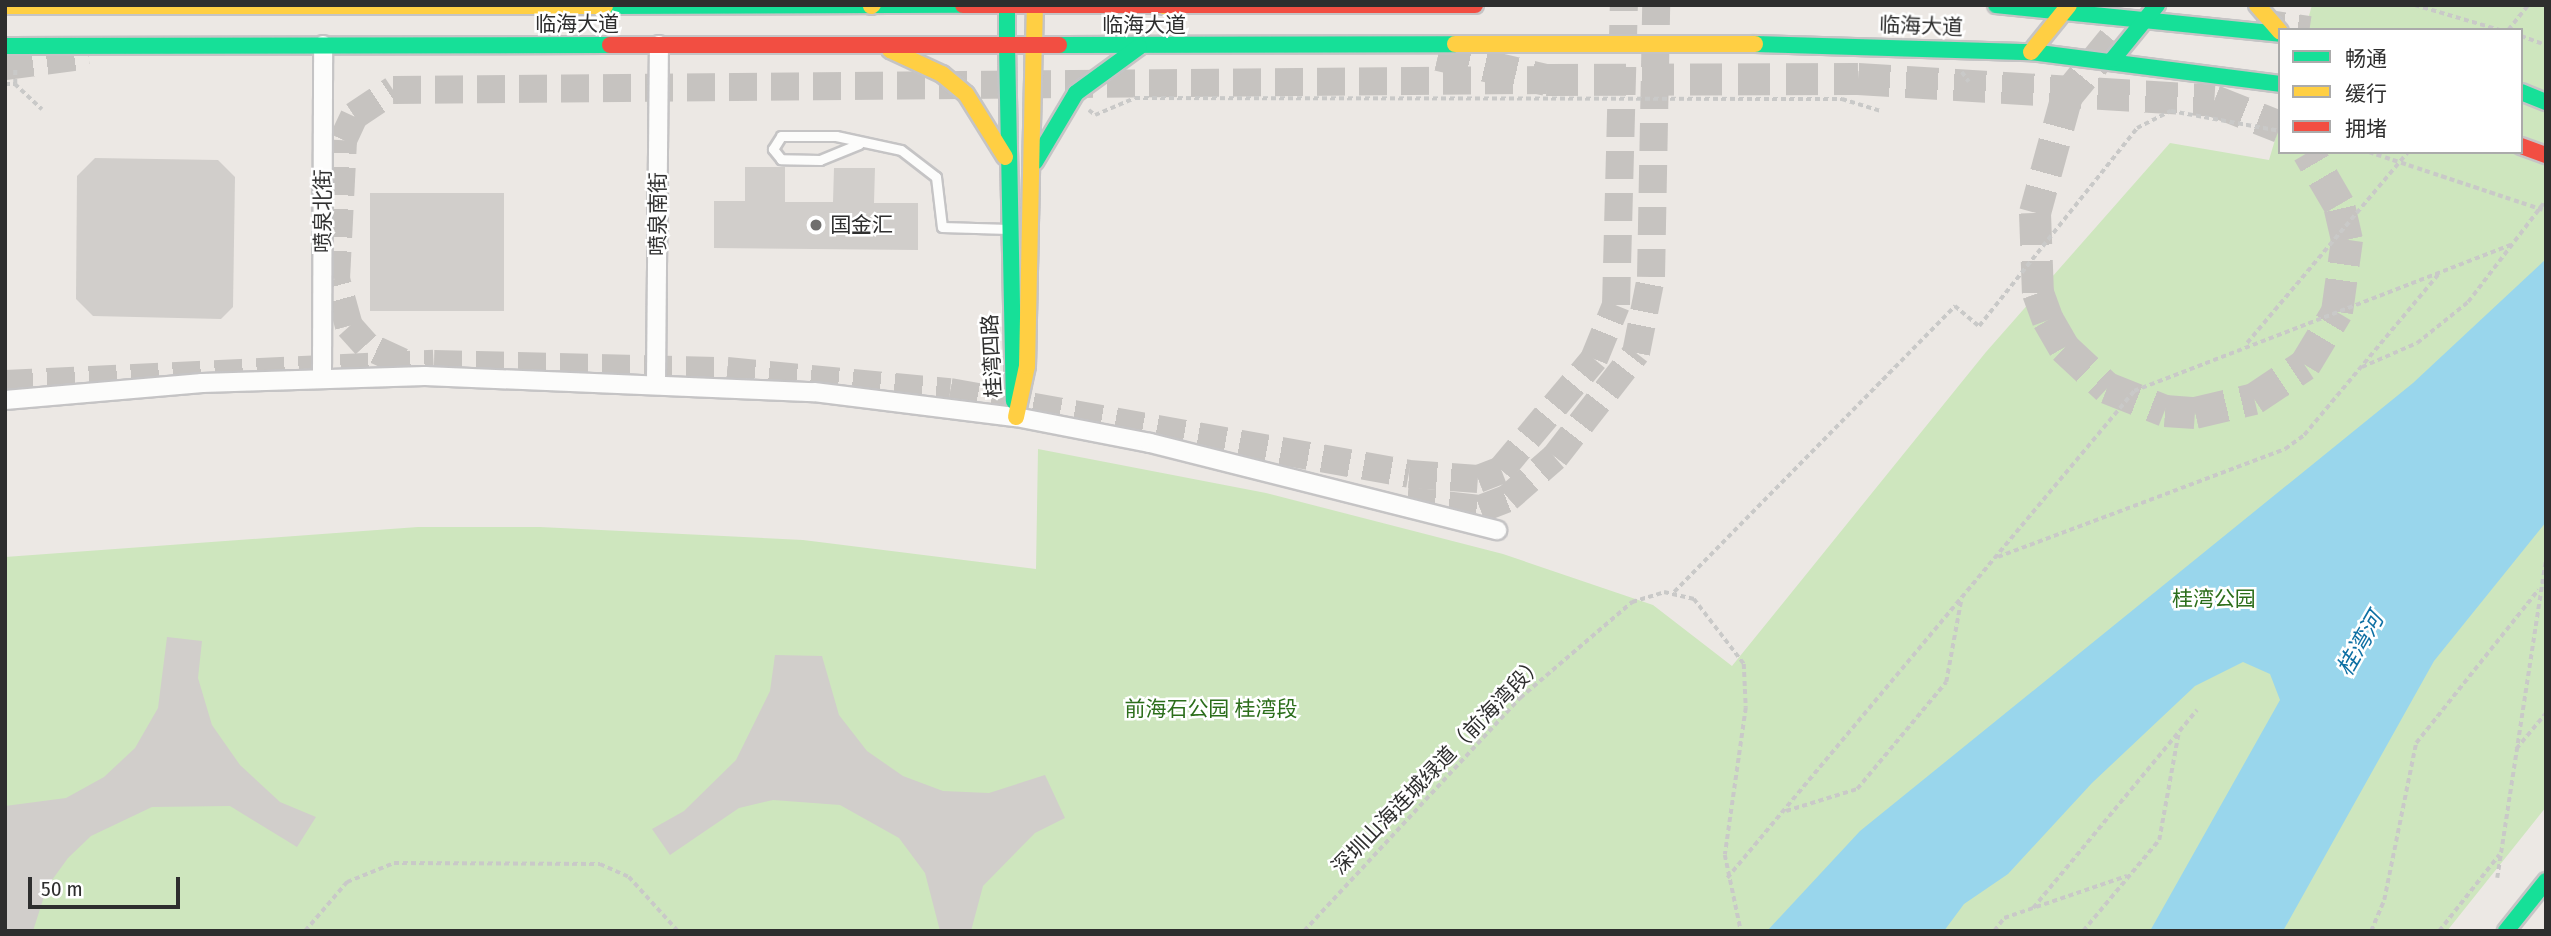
<!DOCTYPE html>
<html>
<head>
<meta charset="utf-8">
<style>
  body { margin:0 }
  #map { position:relative; width:2551px; height:936px; overflow:hidden; background:#ece8e4; font-family:"Fira Sans Condensed","Noto Sans SC",sans-serif }
  div>[style] { position:absolute }
  .green>* { inset:0; background:#cee6be }
  .water>* { inset:0; background:#99d6ec }
  .building>* { inset:0; background:#d1cecb; transform-origin:0 0 }
  .primary-tunnel>* { height:28px; margin-top:-14px; transform-origin:0; background:repeating-linear-gradient(90deg,#c6c3c0 0 28px,transparent 0 42px) }
  .highway-tunnel>* { height:32px; margin-top:-16px; transform-origin:0; background:repeating-linear-gradient(90deg,#c6c3c0 0 32px,transparent 0 48px) }
  .path>* { height:3.5px; margin-top:-1.75px; transform-origin:0; background:repeating-linear-gradient(90deg,#c9c9c8 0 5px,transparent 0 8.5px) }
  .roads { filter:drop-shadow(2px 0 #c5c4c5) drop-shadow(-2px 0 #c5c4c5) drop-shadow(0 2px #c5c4c5) drop-shadow(0 -2px #c5c4c5) }
  .lane>* { height:9px; margin:-4.5px; padding:0 4.5px; transform-origin:4.5px; border-radius:4.5px; background:#fcfcfb }
  .street>* { height:18px; margin:-9px; padding:0 9px; transform-origin:9px; border-radius:9px; background:#fcfcfb }
  .fast>* { height:16px; margin:-8px; padding:0 8px; transform-origin:8px; border-radius:8px; background:#16e098 }
  .slow>* { height:16px; margin:-8px; padding:0 8px; transform-origin:8px; border-radius:8px; background:#ffcf43 }
  .jam>* { height:16px; margin:-8px; padding:0 8px; transform-origin:8px; border-radius:8px; background:#f24e42 }
  .path-bridge>* { height:3.5px; margin-top:-1.75px; transform-origin:0; background:repeating-linear-gradient(90deg,#c9c9c8 0 5px,transparent 0 8.5px) }
  .dots>* { width:19px; height:19px; translate:-50% -50%; box-sizing:border-box; border:4px solid #fff; border-radius:50% }
  span { translate:-50% -50%; white-space:nowrap; text-align:center; line-height:1.15; -webkit-text-stroke:5px #fff; paint-order:stroke }
  .street-label { font-size:21px; color:#2e2e2e }
  .poi-label { font-size:21px; color:#2e2e2e }
  .left { translate:0 -50%; text-align:left }
  .park-label { font-size:21px; color:#2c6e1b }
  .water-label { font-size:23px; color:#0d6fa3; font-style:italic }
  .frame { position:absolute; inset:0; border:7px solid #2e2e2e; pointer-events:none }
  .legend { position:absolute; left:2278px; top:28px; width:245px; height:126px; box-sizing:border-box; background:#fff; border:2px solid #ababab; margin:0; padding:9px 12px; list-style:none; font-size:21px; color:#2e2e2e }
  .legend li { display:flex; align-items:center; gap:14px; height:35px }
  .legend b { width:35px; border:2px solid #ababab }
  .scale { position:absolute; left:28px; top:877px; width:152px; height:32px; box-sizing:border-box; border:4px solid #2e2e2e; border-top:0; padding-left:9px; font-size:21px; line-height:24px; white-space:nowrap; color:#2e2e2e; -webkit-text-stroke:5px #fff; paint-order:stroke }
</style>
</head>
<body>
<div id="map">
  <div class="green">
    <div style="clip-path:polygon(2312px 5px,2546px 5px,2546px 807px,2447px 931px,5px 931px,5px 557px,418px 527px,540px 527px,803px 540px,1036px 569px,1038px 449px,1266px 493px,1503px 554px,1653px 605px,1732px 666px,1986px 352px,2170px 143px,2269px 160px,2280px 123px,2280px 152px,2521px 152px,2521px 30px,2305px 30px)"></div>
  </div>
  <div class="water">
    <div style="clip-path:polygon(2546px 259px,2546px 522px,2434px 661px,2283px 931px,2150px 931px,2280px 700px,2270px 674px,2243px 662px,2195px 686px,2092px 783px,2008px 874px,1964px 904px,1944px 931px,1767px 931px,1860px 831px,2413px 383px)"></div>
  </div>
  <div class="building">
    <div style="clip-path:polygon(95px 158px,218px 160px,235px 177px,233px 307px,221px 319px,93px 316px,76px 299px,77px 176px)"></div>
    <div style="clip-path:polygon(745px 167px,785px 167px,785px 202px,833px 202px,834px 168px,875px 168px,874px 203px,918px 203px,918px 250px,714px 248px,714px 201px,745px 201px)"></div>
    <div style="left:370px;top:193px;width:134px;height:118px"></div>
    <div style="clip-path:polygon(167px 637px,202px 641px,198px 678px,212px 725px,240px 765px,280px 802px,316px 817px,297px 847px,230px 806px,152px 807px,91px 836px,68px 858px,47px 887px,33px 931px,5px 931px,5px 806px,66px 798px,104px 777px,135px 748px,158px 708px)"></div>
    <div style="clip-path:polygon(775px 655px,822px 656px,839px 715px,867px 751px,903px 776px,943px 791px,989px 793px,1045px 775px,1065px 818px,1035px 833px,983px 886px,971px 931px,940px 931px,925px 873px,899px 838px,840px 805px,773px 800px,739px 808px,670px 855px,652px 829px,684px 811px,736px 760px,770px 691px)"></div>
  </div>
  <div class="primary-tunnel">
    <div style="left:2256px;top:22px;width:54px;rotate:8.6deg"></div>
    <div style="left:5px;top:66px;width:84px;rotate:-7.5deg"></div>
    <div style="left:402px;top:362px;width:40px;rotate:-155deg"></div>
    <div style="left:366px;top:345px;width:25px;rotate:-132deg"></div>
    <div style="left:349px;top:326px;width:49px;rotate:-105.5deg"></div>
    <div style="left:336px;top:279px;width:139px;rotate:-87.1deg"></div>
    <div style="left:343px;top:140px;width:26px;rotate:-65deg"></div>
    <div style="left:354px;top:116px;width:47px;rotate:-33.7deg"></div>
    <div style="left:393px;top:90px;width:1153px;rotate:-0.5deg"></div>
    <div style="left:5px;top:384px;width:429px;rotate:-2.7deg"></div>
    <div style="left:434px;top:364px;width:293px;rotate:1.4deg"></div>
    <div style="left:727px;top:371px;width:224px;rotate:5.4deg"></div>
    <div style="left:950px;top:392px;width:466px;rotate:10.1deg"></div>
    <div style="left:1409px;top:474px;width:69px;rotate:4.1deg"></div>
    <div style="left:1478px;top:479px;width:25px;rotate:-21deg"></div>
    <div style="left:1501px;top:470px;width:145px;rotate:-50deg"></div>
    <div style="left:1594px;top:359px;width:58px;rotate:-67.8deg"></div>
    <div style="left:1616px;top:305px;width:300px;rotate:-88.5deg"></div>
    <div style="left:1407px;top:501px;width:73px;rotate:6.3deg"></div>
    <div style="left:1480px;top:509px;width:30px;rotate:-21deg"></div>
    <div style="left:1508px;top:498px;width:62px;rotate:-41.1deg"></div>
    <div style="left:1555px;top:457px;width:132px;rotate:-52.1deg"></div>
    <div style="left:1636px;top:353px;width:77px;rotate:-78.8deg"></div>
    <div style="left:1651px;top:277px;width:272px;rotate:-88.9deg"></div>
  </div>
  <div class="highway-tunnel">
    <div style="left:2113px;top:40px;width:72px;rotate:129.4deg"></div>
    <div style="left:2067px;top:96px;width:121px;rotate:105.3deg"></div>
    <div style="left:2035px;top:213px;width:80px;rotate:87.9deg"></div>
    <div style="left:2038px;top:293px;width:29px;rotate:70deg"></div>
    <div style="left:2048px;top:320px;width:32px;rotate:60deg"></div>
    <div style="left:2064px;top:348px;width:59px;rotate:42.9deg"></div>
    <div style="left:2107px;top:388px;width:62px;rotate:21.6deg"></div>
    <div style="left:2165px;top:411px;width:30px;rotate:4deg"></div>
    <div style="left:2195px;top:413px;width:61px;rotate:-13.3deg"></div>
    <div style="left:2254px;top:399px;width:61px;rotate:-33.7deg"></div>
    <div style="left:2305px;top:365px;width:62px;rotate:-58.9deg"></div>
    <div style="left:2337px;top:312px;width:73px;rotate:-82.1deg"></div>
    <div style="left:2347px;top:240px;width:36px;rotate:-103deg"></div>
    <div style="left:2339px;top:205px;width:61px;rotate:-120.3deg"></div>
    <div style="left:1438px;top:55px;width:111px;rotate:13deg"></div>
    <div style="left:1546px;top:80px;width:312px;rotate:-0.2deg"></div>
    <div style="left:1858px;top:79px;width:357px;rotate:3.5deg"></div>
    <div style="left:2214px;top:101px;width:71px;rotate:21.5deg"></div>
  </div>
  <div class="path">
    <div style="left:2415px;top:5px;width:89px;rotate:16.4deg"></div>
    <div style="left:2508px;top:30px;width:32px;rotate:-51deg"></div>
    <div style="left:2521px;top:36px;width:27px;rotate:20deg"></div>
    <div style="left:1962px;top:72px;width:12px;rotate:55deg"></div>
    <div style="left:5px;top:84px;width:10px"></div>
    <div style="left:15px;top:84px;width:16px;rotate:-90deg"></div>
    <div style="left:15px;top:84px;width:37px;rotate:43deg"></div>
    <div style="left:1089px;top:110px;width:8px;rotate:40deg"></div>
    <div style="left:1095px;top:115px;width:43px;rotate:-23deg"></div>
    <div style="left:1135px;top:98px;width:707px;rotate:0.08deg"></div>
    <div style="left:1842px;top:99px;width:41px;rotate:17.1deg"></div>
    <div style="left:2247px;top:343px;width:250px;rotate:-49.9deg"></div>
    <div style="left:2362px;top:367px;width:60px;rotate:-23.6deg"></div>
    <div style="left:2417px;top:343px;width:65px;rotate:-38.8deg"></div>
    <div style="left:2468px;top:302px;width:128px;rotate:-52.6deg"></div>
    <div style="left:1998px;top:557px;width:307px;rotate:-20.6deg"></div>
    <div style="left:2285px;top:449px;width:24px;rotate:-36deg"></div>
    <div style="left:2304px;top:435px;width:209px;rotate:-50.1deg"></div>
    <div style="left:1674px;top:592px;width:401px;rotate:-45.5deg"></div>
    <div style="left:1955px;top:306px;width:31px;rotate:40deg"></div>
    <div style="left:1979px;top:326px;width:253px;rotate:-51.4deg"></div>
    <div style="left:2137px;top:128px;width:38px;rotate:-27deg"></div>
    <div style="left:2171px;top:111px;width:111px;rotate:10.4deg"></div>
    <div style="left:2516px;top:749px;width:47px;rotate:-50.2deg"></div>
    <div style="left:1786px;top:811px;width:74px;rotate:-17.2deg"></div>
    <div style="left:1857px;top:789px;width:139px;rotate:-50.2deg"></div>
    <div style="left:1946px;top:682px;width:83px;rotate:-79.6deg"></div>
    <div style="left:1727px;top:878px;width:635px;rotate:-50.11deg"></div>
    <div style="left:2134px;top:391px;width:404px;rotate:-21.2deg"></div>
    <div style="left:2497px;top:878px;width:324px;rotate:-81.3deg"></div>
    <div style="left:2033px;top:908px;width:257px;rotate:-50.4deg"></div>
    <div style="left:305px;top:931px;width:65px;rotate:-49.4deg"></div>
    <div style="left:347px;top:882px;width:51px;rotate:-22deg"></div>
    <div style="left:394px;top:863px;width:206px;rotate:0.3deg"></div>
    <div style="left:600px;top:864px;width:32px;rotate:24deg"></div>
    <div style="left:629px;top:877px;width:73px;rotate:47.8deg"></div>
    <div style="left:1304px;top:931px;width:318px;rotate:-47.2deg"></div>
    <div style="left:1520px;top:698px;width:148px;rotate:-40.6deg"></div>
    <div style="left:1632px;top:602px;width:34px;rotate:-17deg"></div>
    <div style="left:1664px;top:592px;width:31px;rotate:13deg"></div>
    <div style="left:1694px;top:599px;width:82px;rotate:52.4deg"></div>
    <div style="left:1744px;top:664px;width:44px;rotate:87.4deg"></div>
    <div style="left:1746px;top:708px;width:148px;rotate:98.1deg"></div>
    <div style="left:1725px;top:855px;width:78px;rotate:78.1deg"></div>
    <div style="left:1994px;top:931px;width:16px;rotate:-52deg"></div>
    <div style="left:2004px;top:918px;width:130px;rotate:-18.9deg"></div>
    <div style="left:2083px;top:931px;width:119px;rotate:-50.1deg"></div>
    <div style="left:2159px;top:840px;width:107px;rotate:-79.7deg"></div>
    <div style="left:2371px;top:931px;width:34px;rotate:-67deg"></div>
    <div style="left:2384px;top:900px;width:160px;rotate:-78.5deg"></div>
    <div style="left:2416px;top:743px;width:196px;rotate:-51.4deg"></div>
    <div style="left:2439px;top:931px;width:97px;rotate:-51.7deg"></div>
  </div>
  <div class="roads">
    <div class="lane">
      <div style="left:859px;top:144px;width:42px;rotate:157.7deg"></div>
      <div style="left:820px;top:160px;width:39px;rotate:-179deg"></div>
      <div style="left:781px;top:159px;width:13px;rotate:-129deg"></div>
      <div style="left:773px;top:149px;width:15px;rotate:-58deg"></div>
      <div style="left:781px;top:136px;width:55px"></div>
      <div style="left:836px;top:136px;width:66px;rotate:12.2deg"></div>
      <div style="left:901px;top:150px;width:44px;rotate:37.6deg"></div>
      <div style="left:936px;top:177px;width:50px;rotate:83.2deg"></div>
      <div style="left:942px;top:227px;width:67px;rotate:1.7deg"></div>
    </div>
    <div class="street">
      <div style="left:322px;top:377px;width:332px;rotate:-89.8deg"></div>
      <div style="left:656px;top:382px;width:337px;rotate:-89.5deg"></div>
      <div style="left:5px;top:400px;width:198px;rotate:-4.9deg"></div>
      <div style="left:202px;top:383px;width:223px;rotate:-1.8deg"></div>
      <div style="left:425px;top:376px;width:389px;rotate:2.4deg"></div>
      <div style="left:814px;top:392px;width:204px;rotate:7.1deg"></div>
      <div style="left:1016px;top:417px;width:136px;rotate:11deg"></div>
      <div style="left:1150px;top:443px;width:358px;rotate:14.1deg"></div>
    </div>
    <div class="fast">
      <div style="left:1007px;top:5px;width:40px;rotate:90deg"></div>
      <div style="left:1996px;top:5px;width:285px;rotate:5.8deg"></div>
      <div style="left:605px;top:6px;width:358px;rotate:-0.2deg"></div>
      <div style="left:1755px;top:44px;width:276px;rotate:1.7deg"></div>
      <div style="left:2031px;top:52px;width:251px;rotate:7.3deg"></div>
      <div style="left:1007px;top:45px;width:356px;rotate:88.9deg"></div>
      <div style="left:1059px;top:45px;width:396px;rotate:-0.1deg"></div>
      <div style="left:5px;top:46px;width:605px;rotate:-0.09deg"></div>
      <div style="left:2113px;top:59px;width:70px;rotate:-50.8deg"></div>
      <div style="left:2521px;top:92px;width:27px;rotate:22deg"></div>
      <div style="left:1035px;top:162px;width:80px;rotate:-59.3deg"></div>
      <div style="left:1076px;top:93px;width:78px;rotate:-36.1deg"></div>
      <div style="left:2506px;top:931px;width:64px;rotate:-51.3deg"></div>
    </div>
    <div class="slow">
      <div style="left:1162px;top:5px;width:2px;rotate:27deg"></div>
      <div style="left:2257px;top:5px;width:35px;rotate:49deg"></div>
      <div style="left:5px;top:6px;width:600px"></div>
      <div style="left:871px;top:6px;width:2px;rotate:-27deg"></div>
      <div style="left:1455px;top:44px;width:300px"></div>
      <div style="left:1034px;top:45px;width:40px;rotate:-88.6deg"></div>
      <div style="left:890px;top:50px;width:57px;rotate:24.8deg"></div>
      <div style="left:942px;top:74px;width:31px;rotate:40deg"></div>
      <div style="left:966px;top:94px;width:74px;rotate:58.2deg"></div>
      <div style="left:2031px;top:52px;width:60px;rotate:-51deg"></div>
      <div style="left:1016px;top:417px;width:52px;rotate:-77.8deg"></div>
      <div style="left:1027px;top:366px;width:321px;rotate:-88.8deg"></div>
    </div>
    <div class="jam">
      <div style="left:963px;top:5px;width:512px"></div>
      <div style="left:610px;top:45px;width:449px"></div>
      <div style="left:2521px;top:146px;width:27px;rotate:20deg"></div>
    </div>
  </div>
  <div class="path-bridge">
    <div style="left:2369px;top:152px;width:187px;rotate:18.4deg"></div>
  </div>
  <div class="dots">
    <div style="left:816px;top:225px;background:#706f6e"></div>
  </div>
  <div class="street-label">
    <span style="left:577px;top:24px">临海大道</span>
    <span style="left:1144px;top:25px">临海大道</span>
    <span style="left:1921px;top:26px;rotate:2deg">临海大道</span>
    <span style="left:323px;top:211px;rotate:-90deg">喷泉北街</span>
    <span style="left:658px;top:214px;rotate:-90deg">喷泉南街</span>
    <span style="left:992px;top:356px;rotate:-93deg">桂湾四路</span>
    <span style="left:1438px;top:765px;rotate:-46deg">深圳山海连城绿道（前海湾段）</span>
  </div>
  <div class="poi-label">
    <span class="left" style="left:830px;top:225px">国金汇</span>
  </div>
  <div class="park-label">
    <span style="left:2214px;top:599px">桂湾公园</span>
    <span style="left:1211px;top:709px">前海石公园 桂湾段</span>
  </div>
  <div class="water-label">
    <span style="left:2360px;top:644px;rotate:-60deg">桂湾河</span>
  </div>
  <div class="frame"></div>
  <ul class="legend">
  <li><b style="height:9px;background:#16e098"></b>畅通</li>
  <li><b style="height:9px;background:#ffcf43"></b>缓行</li>
  <li><b style="height:9px;background:#f24e42"></b>拥堵</li>
  </ul>
  <div class="scale">50 m</div>
</div>
</body>
</html>
